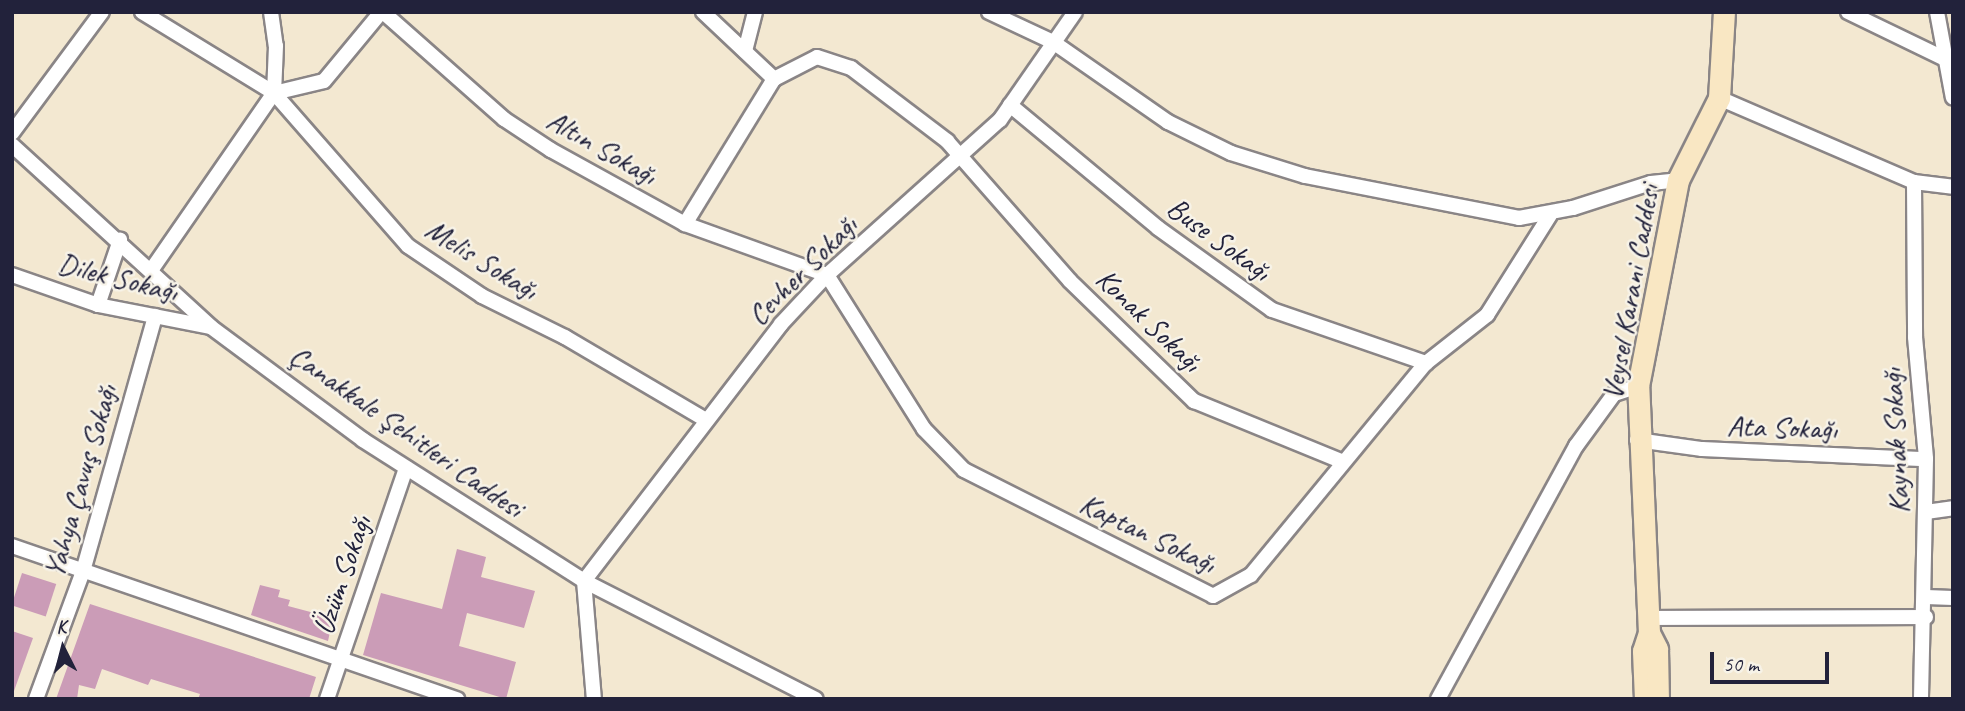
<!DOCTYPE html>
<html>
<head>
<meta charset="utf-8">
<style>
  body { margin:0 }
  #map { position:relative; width:1965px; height:711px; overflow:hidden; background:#f3e8d1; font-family:Caveat,sans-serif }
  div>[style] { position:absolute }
  .building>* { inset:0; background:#cb9cb7; transform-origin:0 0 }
  .roads { filter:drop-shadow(2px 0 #8a8586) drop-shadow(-2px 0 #8a8586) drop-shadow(0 2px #8a8586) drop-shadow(0 -2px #8a8586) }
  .street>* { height:14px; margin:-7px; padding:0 7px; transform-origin:7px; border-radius:7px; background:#fff }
  .secondary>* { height:21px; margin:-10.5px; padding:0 10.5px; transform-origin:10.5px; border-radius:10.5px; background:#f9e7c3 }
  span { translate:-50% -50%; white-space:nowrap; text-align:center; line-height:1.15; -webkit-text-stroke:5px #f7f3e8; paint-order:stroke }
  .street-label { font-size:30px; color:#22223b }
  .frame { position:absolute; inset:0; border:14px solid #22223b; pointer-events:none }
  .north { position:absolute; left:28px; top:613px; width:70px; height:70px; -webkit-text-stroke:5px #f7f3e8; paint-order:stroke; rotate:354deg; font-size:19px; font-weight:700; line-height:28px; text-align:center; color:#22223b }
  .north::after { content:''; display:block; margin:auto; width:24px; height:32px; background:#22223b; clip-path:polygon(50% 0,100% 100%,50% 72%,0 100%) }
  .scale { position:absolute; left:1710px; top:652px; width:119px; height:32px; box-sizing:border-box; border:4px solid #22223b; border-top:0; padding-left:9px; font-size:21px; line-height:24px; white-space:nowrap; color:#22223b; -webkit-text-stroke:5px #f7f3e8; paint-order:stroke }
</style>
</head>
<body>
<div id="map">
  <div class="building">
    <div style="clip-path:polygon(457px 549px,486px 557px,481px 577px,535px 591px,524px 628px,467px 613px,459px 646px,516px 662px,506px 699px,363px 655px,381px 593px,442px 609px)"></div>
    <div style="left:22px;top:573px;width:36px;height:34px;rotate:18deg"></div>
    <div style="clip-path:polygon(260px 585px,280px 590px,278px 597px,290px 600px,288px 606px,333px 618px,328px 641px,251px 615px)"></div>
    <div style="clip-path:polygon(90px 604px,316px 677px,309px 699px,198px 699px,200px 694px,151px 679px,148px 685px,102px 669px,95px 689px,79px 685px,77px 699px,56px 699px)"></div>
    <div style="clip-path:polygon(12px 631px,33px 638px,14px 691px,12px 691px)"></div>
  </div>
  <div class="roads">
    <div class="street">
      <div style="left:142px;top:12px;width:155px;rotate:31.5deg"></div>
      <div style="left:274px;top:93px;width:203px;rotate:48.8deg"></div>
      <div style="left:408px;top:246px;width:89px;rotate:34deg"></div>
      <div style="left:482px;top:296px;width:93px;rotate:26.3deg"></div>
      <div style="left:565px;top:337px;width:161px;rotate:30.5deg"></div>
      <div style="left:271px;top:12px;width:34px;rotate:82deg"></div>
      <div style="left:276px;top:46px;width:47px;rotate:92.4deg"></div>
      <div style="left:383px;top:12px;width:162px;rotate:41.5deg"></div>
      <div style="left:504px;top:119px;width:56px;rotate:33.4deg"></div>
      <div style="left:551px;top:150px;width:153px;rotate:28.9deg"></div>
      <div style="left:685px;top:224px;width:151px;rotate:19.8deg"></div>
      <div style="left:827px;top:275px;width:182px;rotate:57.8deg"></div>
      <div style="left:924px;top:429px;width:57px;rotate:45.7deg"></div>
      <div style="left:964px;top:470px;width:279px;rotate:26.8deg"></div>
      <div style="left:1213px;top:596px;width:43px;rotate:-28.9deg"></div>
      <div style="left:1251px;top:575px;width:275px;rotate:-50.5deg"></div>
      <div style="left:1426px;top:363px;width:78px;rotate:-38.2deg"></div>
      <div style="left:1487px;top:315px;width:118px;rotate:-57.8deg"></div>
      <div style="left:703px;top:12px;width:98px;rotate:43.3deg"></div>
      <div style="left:989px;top:12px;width:71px;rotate:25.1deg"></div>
      <div style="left:1053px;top:42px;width:140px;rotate:34.8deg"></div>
      <div style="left:1168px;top:122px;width:70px;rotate:26.2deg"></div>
      <div style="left:1231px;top:153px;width:77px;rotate:17.3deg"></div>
      <div style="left:1305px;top:176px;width:218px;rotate:11.1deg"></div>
      <div style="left:1519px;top:218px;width:55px;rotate:-10.5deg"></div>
      <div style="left:1573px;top:208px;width:82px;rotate:-17.8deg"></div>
      <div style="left:1651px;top:183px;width:27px;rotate:-6deg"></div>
      <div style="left:1848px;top:12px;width:106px;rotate:25.8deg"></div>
      <div style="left:1937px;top:12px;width:87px;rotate:79.5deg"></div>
      <div style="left:745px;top:51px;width:40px;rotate:-75.6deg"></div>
      <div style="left:774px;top:79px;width:48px;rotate:-27.1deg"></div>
      <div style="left:817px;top:57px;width:36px;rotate:18deg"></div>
      <div style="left:851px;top:68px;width:121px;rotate:37.2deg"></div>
      <div style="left:947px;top:141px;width:186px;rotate:48.7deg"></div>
      <div style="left:1070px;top:281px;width:173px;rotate:44.1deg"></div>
      <div style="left:1194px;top:401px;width:159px;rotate:22.2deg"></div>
      <div style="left:274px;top:93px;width:51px;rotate:-13.5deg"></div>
      <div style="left:324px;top:81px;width:89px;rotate:-50.4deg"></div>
      <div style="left:1719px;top:98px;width:212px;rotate:23.3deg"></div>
      <div style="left:1914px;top:182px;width:39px;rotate:7deg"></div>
      <div style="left:1010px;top:105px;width:192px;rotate:39.7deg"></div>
      <div style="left:1158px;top:228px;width:140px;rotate:35.7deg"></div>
      <div style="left:1272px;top:310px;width:163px;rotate:19deg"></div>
      <div style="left:12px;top:133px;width:151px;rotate:-53.4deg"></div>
      <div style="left:12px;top:145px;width:270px;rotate:42.4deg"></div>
      <div style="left:211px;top:327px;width:189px;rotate:36.6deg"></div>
      <div style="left:363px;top:440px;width:262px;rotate:32.5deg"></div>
      <div style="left:584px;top:581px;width:260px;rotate:27deg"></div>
      <div style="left:1914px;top:182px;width:155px;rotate:89.6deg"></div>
      <div style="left:1915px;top:337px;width:122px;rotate:84.8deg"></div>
      <div style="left:1926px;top:459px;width:240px;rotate:91.2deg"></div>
      <div style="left:685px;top:224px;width:170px;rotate:-58.5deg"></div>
      <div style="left:152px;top:269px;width:214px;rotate:-55.3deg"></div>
      <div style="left:12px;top:275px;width:91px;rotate:19.2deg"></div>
      <div style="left:98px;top:305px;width:114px;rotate:11.1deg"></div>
      <div style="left:98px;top:305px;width:69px;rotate:-71.3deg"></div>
      <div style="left:1637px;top:440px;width:66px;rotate:7.9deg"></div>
      <div style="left:1702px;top:449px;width:224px;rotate:2.6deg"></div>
      <div style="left:1926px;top:512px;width:27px;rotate:-8deg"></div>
      <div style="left:12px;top:546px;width:471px;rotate:19deg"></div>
      <div style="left:584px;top:581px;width:324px;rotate:-52.5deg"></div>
      <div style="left:781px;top:324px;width:67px;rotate:-46.8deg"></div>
      <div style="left:827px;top:275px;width:232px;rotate:-41.9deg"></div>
      <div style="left:1000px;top:120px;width:131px;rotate:-55.2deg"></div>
      <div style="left:584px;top:581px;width:118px;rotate:85.2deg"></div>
      <div style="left:1926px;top:597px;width:27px;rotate:2deg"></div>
      <div style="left:1648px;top:618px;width:278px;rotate:-0.2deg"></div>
      <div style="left:36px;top:699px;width:136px;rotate:-69.8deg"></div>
      <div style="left:83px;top:571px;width:265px;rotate:-74.2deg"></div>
      <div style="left:327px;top:699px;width:244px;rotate:-71.1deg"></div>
      <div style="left:1438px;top:699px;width:288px;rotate:-61.4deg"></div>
      <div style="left:1576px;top:446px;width:64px;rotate:-53.8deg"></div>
      <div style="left:1614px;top:394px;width:25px;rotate:-18deg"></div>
    </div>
    <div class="secondary">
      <div style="left:1649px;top:633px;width:247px;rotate:-92.5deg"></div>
      <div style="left:1638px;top:386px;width:210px;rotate:-79deg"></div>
      <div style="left:1678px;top:180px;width:92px;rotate:-63.4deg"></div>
      <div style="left:1719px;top:98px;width:86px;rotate:-86.7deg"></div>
      <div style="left:1645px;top:699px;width:48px;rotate:-92.4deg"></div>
      <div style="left:1643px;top:651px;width:19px;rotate:-72deg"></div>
      <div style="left:1649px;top:633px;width:18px;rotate:63deg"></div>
      <div style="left:1657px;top:649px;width:50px;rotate:88.9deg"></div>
    </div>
  </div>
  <div class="street-label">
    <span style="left:602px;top:147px;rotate:30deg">Altın Sokağı</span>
    <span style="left:1219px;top:239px;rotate:36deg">Buse Sokağı</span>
    <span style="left:482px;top:259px;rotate:32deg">Melis Sokağı</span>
    <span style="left:802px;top:270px;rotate:-45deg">Cevher Sokağı</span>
    <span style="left:118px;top:277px;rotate:14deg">Dilek Sokağı</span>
    <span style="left:1630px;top:292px;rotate:-80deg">Veysel Karani Caddesi</span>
    <span style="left:1149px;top:320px;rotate:44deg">Konak Sokağı</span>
    <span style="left:1782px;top:427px;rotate:2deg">Ata Sokağı</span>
    <span style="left:407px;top:431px;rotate:35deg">Çanakkale Şehitleri Caddesi</span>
    <span style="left:1895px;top:441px;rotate:-93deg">Kaynak Sokağı</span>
    <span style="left:80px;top:481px;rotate:-74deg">Yahya Çavuş Sokağı</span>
    <span style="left:1148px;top:533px;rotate:26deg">Kaptan Sokağı</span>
    <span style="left:342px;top:575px;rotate:-71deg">Üzüm Sokağı</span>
  </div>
  <div class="frame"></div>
  <div class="north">K</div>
  <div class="scale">50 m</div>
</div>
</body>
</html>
